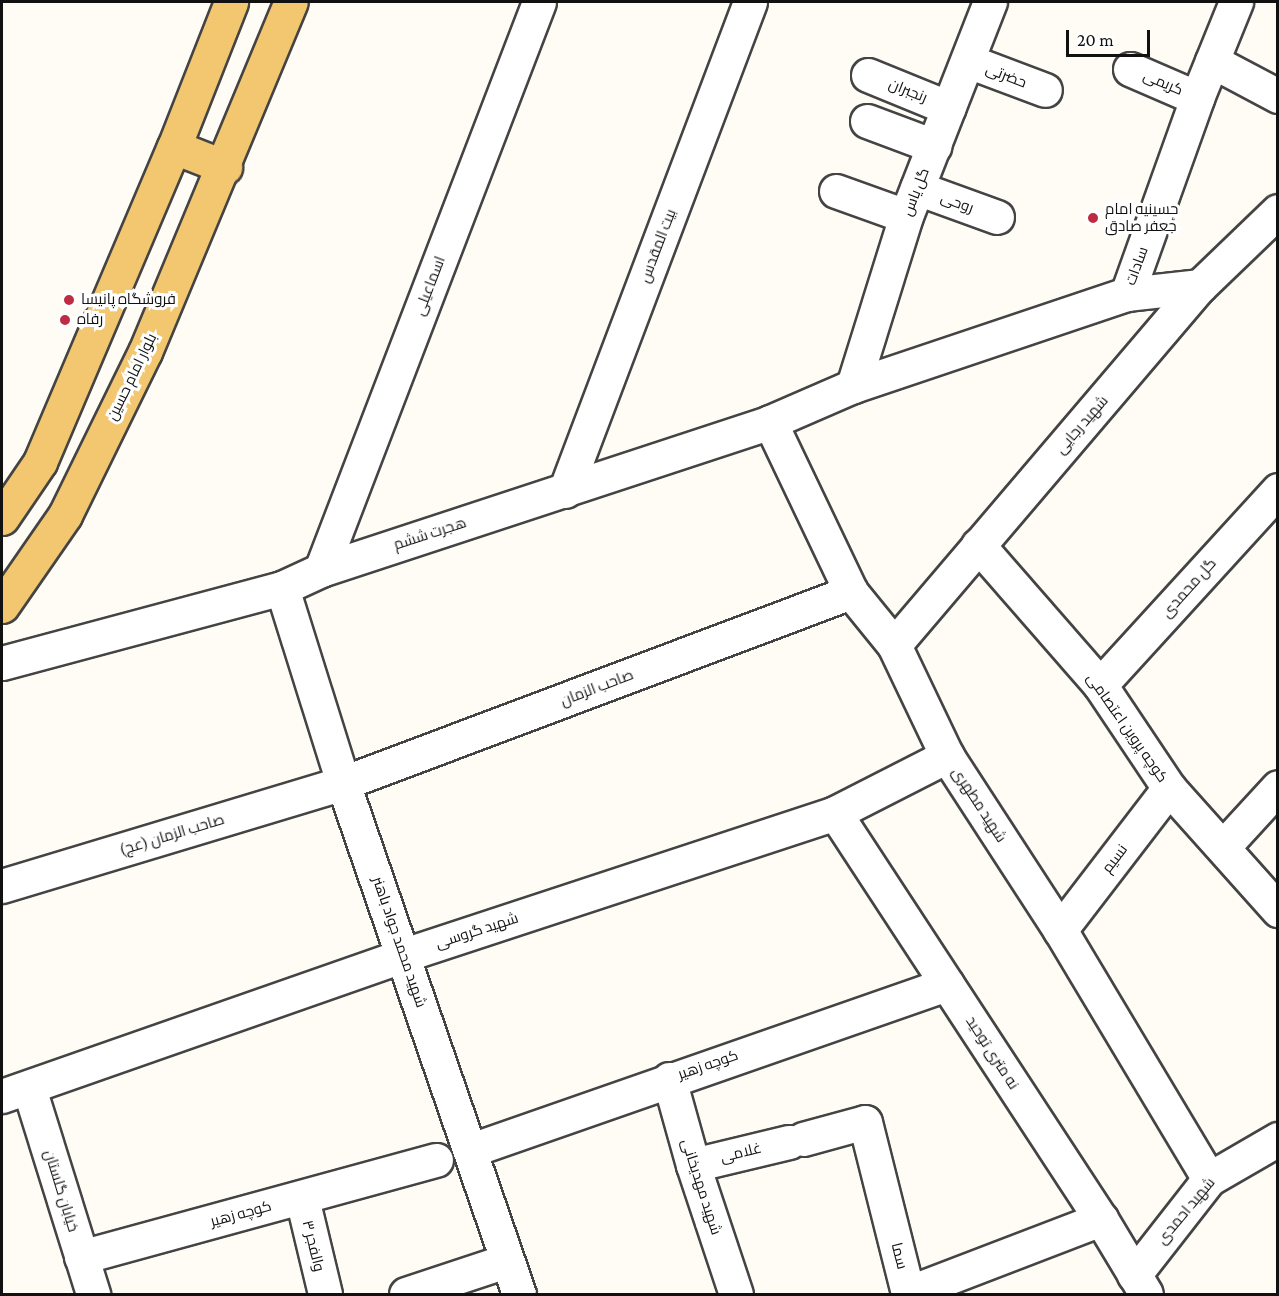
<!DOCTYPE html>
<html>
<head>
<meta charset="utf-8">
<style>
  body { margin:0 }
  #map { position:relative; width:1279px; height:1296px; overflow:hidden; background:#fffcf5; font-family:"Crimson Pro",Cairo,serif }
  div>[style] { position:absolute }
  .roads { filter:drop-shadow(2px 0 #444) drop-shadow(-2px 0 #444) drop-shadow(0 2px #444) drop-shadow(0 -2px #444) }
  .minor>* { height:33px; margin:-16.5px; padding:0 16.5px; transform-origin:16.5px; border-radius:16.5px; background:#fff }
  .major>* { height:33px; margin:-16.5px; padding:0 16.5px; transform-origin:16.5px; border-radius:16.5px; background:#f3c670 }
  .dots>* { width:16px; height:16px; translate:-50% -50%; box-sizing:border-box; border:3px solid #fff; border-radius:50% }
  span { translate:-50% -50%; white-space:nowrap; text-align:center; line-height:1.15; -webkit-text-stroke:6px #fff; paint-order:stroke }
  .street-label { font-size:15px; color:#111 }
  .poi-label { font-size:15px; color:#111 }
  .left { translate:0 -50%; text-align:left }
  .frame { position:absolute; inset:0; border:3px solid #111; pointer-events:none }
  .scale { position:absolute; left:1066px; top:30px; width:84px; height:27px; box-sizing:border-box; border:3px solid #111; border-top:0; padding-left:8px; font-size:18px; line-height:21px; white-space:nowrap; color:#111; -webkit-text-stroke:4px #fff; paint-order:stroke }
</style>
</head>
<body>
<div id="map">
  <div class="roads">
    <div class="minor">
      <div style="left:968px;top:61px;width:82px;rotate:20.6deg"></div>
      <div style="left:1212px;top:61px;width:75px;rotate:27.9deg"></div>
      <div style="left:1130px;top:69px;width:73px;rotate:23.4deg"></div>
      <div style="left:868px;top:75px;width:87px;rotate:22.2deg"></div>
      <div style="left:867px;top:121px;width:72px;rotate:20.5deg"></div>
      <div style="left:917px;top:188px;width:85px;rotate:19.9deg"></div>
      <div style="left:836px;top:191px;width:74px;rotate:19.7deg"></div>
      <div style="left:1127px;top:294px;width:73px;rotate:-6.3deg"></div>
      <div style="left:853px;top:386px;width:178px;rotate:-72.7deg"></div>
      <div style="left:906px;top:216px;width:230px;rotate:-68.6deg"></div>
      <div style="left:770px;top:422px;width:188px;rotate:64.5deg"></div>
      <div style="left:851px;top:592px;width:68px;rotate:50.9deg"></div>
      <div style="left:894px;top:645px;width:123px;rotate:64.5deg"></div>
      <div style="left:947px;top:756px;width:207px;rotate:57deg"></div>
      <div style="left:1060px;top:930px;width:290px;rotate:59.1deg"></div>
      <div style="left:565px;top:491px;width:523px;rotate:-69.28deg"></div>
      <div style="left:978px;top:545px;width:186px;rotate:48.9deg"></div>
      <div style="left:1100px;top:685px;width:124px;rotate:56.2deg"></div>
      <div style="left:1169px;top:788px;width:164px;rotate:48.2deg"></div>
      <div style="left:321px;top:570px;width:608px;rotate:-69deg"></div>
      <div style="left:282px;top:588px;width:204px;rotate:72.6deg"></div>
      <div style="left:343px;top:783px;width:540px;rotate:71deg"></div>
      <div style="left:894px;top:645px;width:472px;rotate:-49.6deg"></div>
      <div style="left:1200px;top:286px;width:108px;rotate:-43.9deg"></div>
      <div style="left:2px;top:663px;width:290px;rotate:-15deg"></div>
      <div style="left:282px;top:588px;width:43px;rotate:-24.8deg"></div>
      <div style="left:321px;top:570px;width:473px;rotate:-18.2deg"></div>
      <div style="left:770px;top:422px;width:90px;rotate:-23.4deg"></div>
      <div style="left:853px;top:386px;width:289px;rotate:-18.6deg"></div>
      <div style="left:1127px;top:294px;width:208px;rotate:-70.3deg"></div>
      <div style="left:1197px;top:98px;width:104px;rotate:-67.9deg"></div>
      <div style="left:1100px;top:685px;width:264px;rotate:-47.6deg"></div>
      <div style="left:835px;top:813px;width:485px;rotate:56.8deg"></div>
      <div style="left:1101px;top:1219px;width:87px;rotate:59deg"></div>
      <div style="left:1223px;top:847px;width:81px;rotate:-47.5deg"></div>
      <div style="left:2px;top:886px;width:356px;rotate:-16.8deg"></div>
      <div style="left:343px;top:783px;width:543px;rotate:-20.61deg"></div>
      <div style="left:1060px;top:930px;width:179px;rotate:-52.5deg"></div>
      <div style="left:669px;top:1079px;width:89px;rotate:74.4deg"></div>
      <div style="left:693px;top:1165px;width:136px;rotate:71.6deg"></div>
      <div style="left:29px;top:1088px;width:216px;rotate:72.7deg"></div>
      <div style="left:2px;top:1096px;width:426px;rotate:-19.3deg"></div>
      <div style="left:404px;top:955px;width:454px;rotate:-18.2deg"></div>
      <div style="left:835px;top:813px;width:126px;rotate:-27deg"></div>
      <div style="left:803px;top:1139px;width:64px;rotate:-15.3deg"></div>
      <div style="left:865px;top:1122px;width:176px;rotate:75.9deg"></div>
      <div style="left:908px;top:1293px;width:207px;rotate:-21deg"></div>
      <div style="left:471px;top:1150px;width:504px;rotate:-19.23deg"></div>
      <div style="left:693px;top:1165px;width:99px;rotate:-13.5deg"></div>
      <div style="left:302px;top:1198px;width:99px;rotate:76.5deg"></div>
      <div style="left:81px;top:1257px;width:368px;rotate:-15.3deg"></div>
      <div style="left:1134px;top:1275px;width:122px;rotate:-52deg"></div>
      <div style="left:1209px;top:1179px;width:80px;rotate:-30.1deg"></div>
      <div style="left:406px;top:1294px;width:105px;rotate:-18.3deg"></div>
    </div>
    <div class="major">
      <div style="left:174px;top:147px;width:55px;rotate:21.4deg"></div>
      <div style="left:2px;top:518px;width:68px;rotate:-55.8deg"></div>
      <div style="left:40px;top:462px;width:342px;rotate:-67deg"></div>
      <div style="left:174px;top:147px;width:156px;rotate:-68.5deg"></div>
      <div style="left:2px;top:606px;width:111px;rotate:-55.3deg"></div>
      <div style="left:65px;top:515px;width:182px;rotate:-63.9deg"></div>
      <div style="left:145px;top:352px;width:379px;rotate:-67.4deg"></div>
    </div>
  </div>
  <div class="dots">
    <div style="left:1093px;top:218px;background:#bd2c42"></div>
    <div style="left:69px;top:300px;background:#bd2c42"></div>
    <div style="left:65px;top:320px;background:#bd2c42"></div>
  </div>
  <div class="street-label">
    <span style="left:1006px;top:76px;rotate:21deg">حضرتی</span>
    <span style="left:1163px;top:83px;rotate:23deg">کریمی</span>
    <span style="left:908px;top:91px;rotate:22deg">رنجبران</span>
    <span style="left:916px;top:192px;rotate:-69deg">گل یاس</span>
    <span style="left:957px;top:203px;rotate:20deg">روحی</span>
    <span style="left:658px;top:246px;rotate:-69deg">بیت المقدس</span>
    <span style="left:1137px;top:266px;rotate:-70deg">سادات</span>
    <span style="left:430px;top:286px;rotate:-69deg">اسماعیلی</span>
    <span style="left:132px;top:377px;rotate:-64deg">بلوار امام حسین</span>
    <span style="left:1082px;top:425px;rotate:-49deg">شهید رجایی</span>
    <span style="left:430px;top:534px;rotate:-18deg">هجرت ششم</span>
    <span style="left:1189px;top:588px;rotate:-48deg">گل محمدی</span>
    <span style="left:597px;top:688px;rotate:-21deg">صاحب الزمان</span>
    <span style="left:1127px;top:728px;rotate:55deg">کوچه پروین اعتصامی</span>
    <span style="left:979px;top:805px;rotate:57deg">شهید مطهری</span>
    <span style="left:172px;top:835px;rotate:-17deg">صاحب الزمان (عج)</span>
    <span style="left:1115px;top:859px;rotate:-53deg">نسیم</span>
    <span style="left:477px;top:931px;rotate:-18deg">شهید گروسی</span>
    <span style="left:399px;top:942px;rotate:71deg">شهید محمد جواد باهنر</span>
    <span style="left:992px;top:1053px;rotate:57deg">نه متری توحید</span>
    <span style="left:708px;top:1065px;rotate:-19deg">کوچه زهیر</span>
    <span style="left:741px;top:1153px;rotate:-14deg">غلامی</span>
    <span style="left:701px;top:1187px;rotate:72deg">شهید مهدیخانی</span>
    <span style="left:61px;top:1191px;rotate:73deg">خیابان گلستان</span>
    <span style="left:1186px;top:1211px;rotate:-50deg">شهید احمدی</span>
    <span style="left:241px;top:1214px;rotate:-15deg">کوچه زهیر</span>
    <span style="left:313px;top:1246px;rotate:76deg">والفجر ۳</span>
    <span style="left:899px;top:1256px;rotate:76deg">سما</span>
  </div>
  <div class="poi-label">
    <span class="left" style="left:1105px;top:218px">حسینیه امام<br>جعفر صادق</span>
    <span class="left" style="left:81px;top:300px">فروشگاه پانیسا</span>
    <span class="left" style="left:77px;top:320px">رفاه</span>
  </div>
  <div class="frame"></div>
  <div class="scale">20 m</div>
</div>
</body>
</html>
